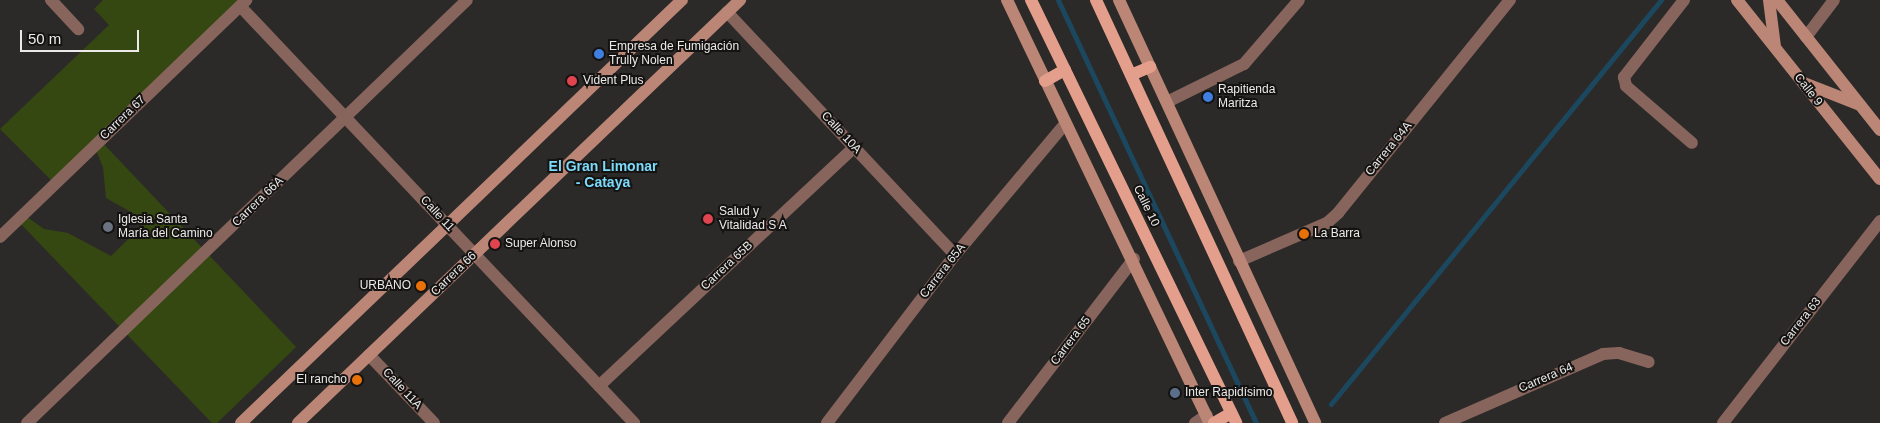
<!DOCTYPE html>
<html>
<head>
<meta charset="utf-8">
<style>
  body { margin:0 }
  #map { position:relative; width:1880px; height:423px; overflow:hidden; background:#2c2a28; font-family:Arial,sans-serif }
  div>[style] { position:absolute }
  .green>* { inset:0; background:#364812 }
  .stream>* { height:5px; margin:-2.5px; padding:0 2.5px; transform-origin:2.5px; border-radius:2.5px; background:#1c485f }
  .street>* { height:12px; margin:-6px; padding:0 6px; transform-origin:6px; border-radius:6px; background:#87655c }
  .secondary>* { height:12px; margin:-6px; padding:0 6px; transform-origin:6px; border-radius:6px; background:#bc8677 }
  .primary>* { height:12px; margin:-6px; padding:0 6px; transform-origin:6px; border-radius:6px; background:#e49f8c }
  .dots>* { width:14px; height:14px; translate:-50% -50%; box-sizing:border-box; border:2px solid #141312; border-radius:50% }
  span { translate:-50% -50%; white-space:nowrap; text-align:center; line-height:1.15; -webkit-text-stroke:4px #141312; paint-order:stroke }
  .poi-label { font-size:12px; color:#ebeae8 }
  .left { translate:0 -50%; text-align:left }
  .right { translate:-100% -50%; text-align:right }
  .street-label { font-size:12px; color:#ebeae8 }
  .neighbourhood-label { font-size:14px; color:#7cdbfb; font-weight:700 }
  .scale { position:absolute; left:20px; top:30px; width:119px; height:22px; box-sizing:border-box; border:2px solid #ebeae8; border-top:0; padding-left:6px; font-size:15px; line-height:18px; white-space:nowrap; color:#ebeae8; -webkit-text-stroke:4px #141312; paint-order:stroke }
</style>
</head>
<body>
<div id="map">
  <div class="green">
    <div style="clip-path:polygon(103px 0,246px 0,100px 140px,296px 347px,217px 423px,212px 423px,18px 221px,24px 215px,44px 229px,68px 233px,111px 256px,147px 221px,106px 198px,103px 167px,95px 148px,56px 185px,0 129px,109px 25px,94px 9px)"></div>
  </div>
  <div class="stream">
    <div style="left:1058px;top:0;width:467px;rotate:64.9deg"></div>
    <div style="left:1331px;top:404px;width:522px;rotate:-50.76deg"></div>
  </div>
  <div class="street">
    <div style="left:51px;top:0;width:40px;rotate:47deg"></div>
    <div style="left:1684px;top:0;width:98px;rotate:127.9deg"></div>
    <div style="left:1624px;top:77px;width:9px;rotate:77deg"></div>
    <div style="left:1626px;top:86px;width:87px;rotate:40.8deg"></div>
    <div style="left:240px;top:6px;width:574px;rotate:46.62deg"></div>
    <div style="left:727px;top:12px;width:333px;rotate:46.8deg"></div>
    <div style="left:1806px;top:37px;width:46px;rotate:-52.9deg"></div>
    <div style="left:1167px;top:102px;width:86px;rotate:-26.3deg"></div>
    <div style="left:1244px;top:64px;width:84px;rotate:-49.3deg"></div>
    <div style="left:0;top:237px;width:342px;rotate:-43.9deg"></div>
    <div style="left:1239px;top:261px;width:96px;rotate:-23.4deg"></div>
    <div style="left:1327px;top:223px;width:15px;rotate:-42deg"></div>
    <div style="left:1338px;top:213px;width:274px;rotate:-51.1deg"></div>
    <div style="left:369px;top:355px;width:94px;rotate:46.3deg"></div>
    <div style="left:599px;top:386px;width:349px;rotate:-43.1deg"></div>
    <div style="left:27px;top:423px;width:610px;rotate:-43.87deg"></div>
    <div style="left:827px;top:423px;width:211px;rotate:-52.7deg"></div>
    <div style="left:955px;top:255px;width:171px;rotate:-50deg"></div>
    <div style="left:1008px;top:423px;width:207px;rotate:-52.5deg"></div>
    <div style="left:1195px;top:423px;width:14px;rotate:-34deg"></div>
    <div style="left:1445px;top:423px;width:172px;rotate:-23.6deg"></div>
    <div style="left:1603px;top:354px;width:16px;rotate:-4deg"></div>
    <div style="left:1619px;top:353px;width:31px;rotate:17deg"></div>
    <div style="left:1723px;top:423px;width:256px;rotate:-52.1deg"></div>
  </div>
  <div class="secondary">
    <div style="left:1007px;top:0;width:469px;rotate:64.4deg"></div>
    <div style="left:1119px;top:0;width:466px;rotate:65.1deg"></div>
    <div style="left:1737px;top:0;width:229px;rotate:51.4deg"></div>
    <div style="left:1769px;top:0;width:47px;rotate:82.7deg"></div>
    <div style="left:1777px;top:0;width:166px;rotate:51.6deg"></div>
    <div style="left:1804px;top:83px;width:60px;rotate:21.4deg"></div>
    <div style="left:241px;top:423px;width:611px;rotate:-43.81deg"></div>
    <div style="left:298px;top:423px;width:612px;rotate:-43.74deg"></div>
  </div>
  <div class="primary">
    <div style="left:1031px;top:0;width:470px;rotate:64.1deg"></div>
    <div style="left:1096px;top:0;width:466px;rotate:65.1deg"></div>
    <div style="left:1131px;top:75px;width:21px;rotate:-23deg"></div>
    <div style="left:1045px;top:81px;width:23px;rotate:-29deg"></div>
    <div style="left:1214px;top:423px;width:20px;rotate:-30deg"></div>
  </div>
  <div class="dots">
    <div style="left:599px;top:54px;background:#3f7fe0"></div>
    <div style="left:572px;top:81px;background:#e0444e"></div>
    <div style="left:1208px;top:97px;background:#3f7fe0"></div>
    <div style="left:708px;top:219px;background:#e0444e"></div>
    <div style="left:108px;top:227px;background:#6b7280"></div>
    <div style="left:1304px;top:234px;background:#e8710a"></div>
    <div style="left:495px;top:244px;background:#e0444e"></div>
    <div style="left:421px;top:286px;background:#e8710a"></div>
    <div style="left:357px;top:380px;background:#e8710a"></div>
    <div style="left:1175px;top:393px;background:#5c6f8a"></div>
  </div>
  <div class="poi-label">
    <span class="left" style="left:609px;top:54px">Empresa de Fumigación<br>Trully Nolen</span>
    <span class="left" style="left:583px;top:81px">Vident Plus</span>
    <span class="left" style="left:1218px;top:97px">Rapitienda<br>Maritza</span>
    <span class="left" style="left:719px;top:219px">Salud y<br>Vitalidad S A</span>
    <span class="left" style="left:118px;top:227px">Iglesia Santa<br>María del Camino</span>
    <span class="left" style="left:1314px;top:234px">La Barra</span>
    <span class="left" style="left:505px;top:244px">Super Alonso</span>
    <span class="right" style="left:411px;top:286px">URBANO</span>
    <span class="right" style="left:347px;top:380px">El rancho</span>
    <span class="left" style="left:1185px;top:393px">Inter Rapidísimo</span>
  </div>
  <div class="street-label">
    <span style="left:1808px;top:90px;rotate:52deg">Calle 9</span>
    <span style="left:123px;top:118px;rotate:-44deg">Carrera 67</span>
    <span style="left:841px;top:133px;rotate:47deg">Calle 10A</span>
    <span style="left:1389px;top:149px;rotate:-51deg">Carrera 64A</span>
    <span style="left:258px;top:202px;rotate:-44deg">Carrera 66A</span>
    <span style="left:1146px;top:206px;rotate:64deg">Calle 10</span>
    <span style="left:437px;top:214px;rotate:47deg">Calle 11</span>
    <span style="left:727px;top:266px;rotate:-43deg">Carrera 65B</span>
    <span style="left:943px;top:271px;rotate:-52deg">Carrera 65A</span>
    <span style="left:454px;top:274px;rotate:-44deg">Carrera 66</span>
    <span style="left:1801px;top:322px;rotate:-52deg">Carrera 63</span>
    <span style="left:1071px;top:341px;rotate:-53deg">Carrera 65</span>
    <span style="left:1546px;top:378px;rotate:-23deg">Carrera 64</span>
    <span style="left:402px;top:389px;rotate:47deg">Calle 11A</span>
  </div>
  <div class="neighbourhood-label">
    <span style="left:603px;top:174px">El Gran Limonar<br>- Cataya</span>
  </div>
  <div class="scale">50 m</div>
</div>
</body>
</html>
